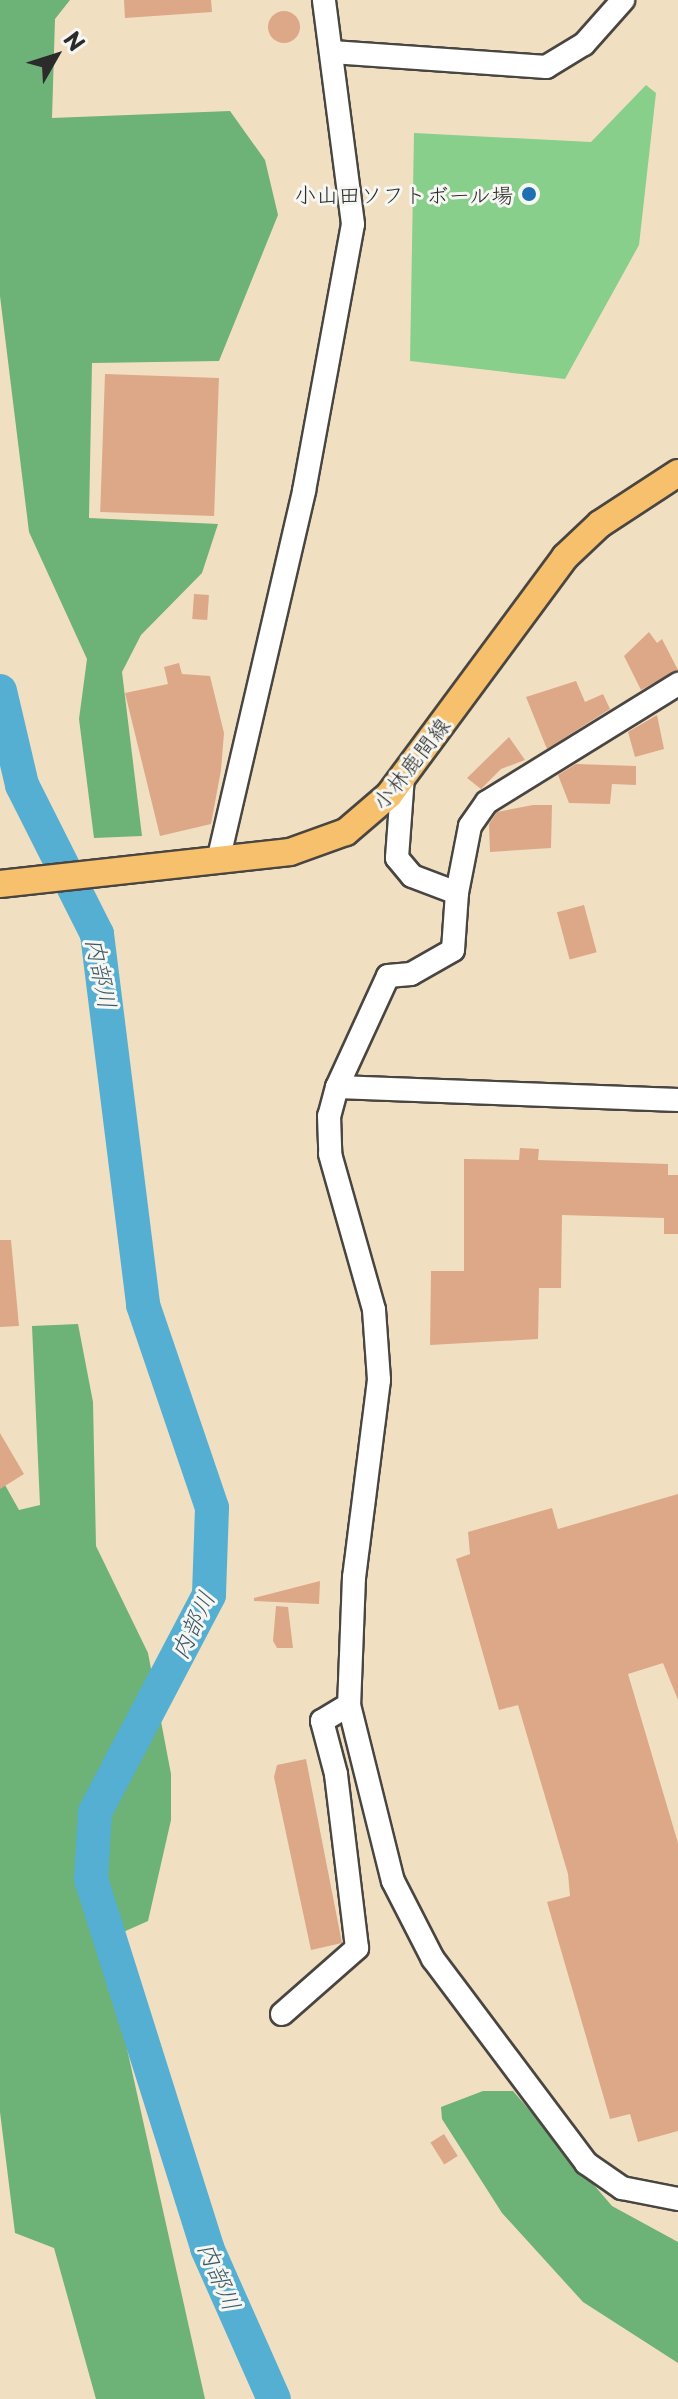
<!DOCTYPE html>
<html>
<head>
<meta charset="utf-8">
<style>
  body { margin:0 }
  #map { position:relative; width:678px; height:2399px; overflow:hidden; background:#f1dfc2; font-family:"Playpen Sans","Klee One",sans-serif }
  div>[style] { position:absolute }
  .green>* { inset:0; background:#87cf8a }
  .forest>* { inset:0; background:#6db276 }
  .river>* { height:34px; margin:-17px; padding:0 17px; transform-origin:17px; border-radius:17px; background:#55afd3 }
  .building>* { inset:0; background:#dca888; transform-origin:0 0 }
  .round { border-radius:50% }
  .roads { filter:drop-shadow(2px 0 #494642) drop-shadow(-2px 0 #494642) drop-shadow(0 2px #494642) drop-shadow(0 -2px #494642) }
  .minor>* { height:22px; margin:-11px; padding:0 11px; transform-origin:11px; border-radius:11px; background:#fff }
  .major>* { height:26px; margin:-13px; padding:0 13px; transform-origin:13px; border-radius:13px; background:#f7c06c }
  .dots>* { width:22px; height:22px; translate:-50% -50%; box-sizing:border-box; border:4px solid #f6f6f2; border-radius:50% }
  span { translate:-50% -50%; white-space:nowrap; text-align:center; line-height:1.15; -webkit-text-stroke:6px #f6f6f2; paint-order:stroke }
  .poi-label { font-size:22px; color:#2b2b2b }
  .right { translate:-100% -50%; text-align:right }
  .street-label { font-size:22px; color:#2b2b2b }
  .water-label { font-size:24px; color:#3a5966; font-style:italic }
  .north { position:absolute; left:16px; top:16px; width:80px; height:80px; -webkit-text-stroke:6px #f6f6f2; paint-order:stroke; rotate:51deg; font-size:22px; font-weight:700; line-height:32px; text-align:center; color:#2b2b2b }
  .north::after { content:''; display:block; margin:auto; width:28px; height:36px; background:#2b2b2b; clip-path:polygon(50% 0,100% 100%,50% 72%,0 100%) }
</style>
</head>
<body>
<div id="map">
  <div class="green">
    <div style="clip-path:polygon(646px 85px,656px 93px,639px 245px,565px 379px,410px 361px,414px 133px,591px 142px)"></div>
  </div>
  <div class="forest">
    <div style="clip-path:polygon(0 0,70px 0,55px 19px,52px 118px,230px 111px,265px 160px,278px 215px,219px 361px,92px 363px,89px 518px,218px 524px,202px 573px,141px 635px,122px 672px,142px 836px,94px 838px,79px 719px,87px 659px,29px 532px,0 296px)"></div>
    <div style="clip-path:polygon(78px 1324px,93px 1402px,96px 1546px,148px 1653px,171px 1774px,171px 1820px,148px 1921px,103px 1941px,205px 2399px,96px 2399px,54px 2248px,15px 2233px,0 2112px,0 1476px,19px 1510px,40px 1505px,32px 1326px)"></div>
    <div style="clip-path:polygon(483px 2091px,513px 2091px,612px 2206px,678px 2242px,678px 2363px,583px 2302px,502px 2213px,442px 2119px,441px 2107px)"></div>
  </div>
  <div class="river">
    <div style="left:0;top:691px;width:97px;rotate:76.8deg"></div>
    <div style="left:22px;top:785px;width:167px;rotate:63.3deg"></div>
    <div style="left:97px;top:934px;width:374px;rotate:82.9deg"></div>
    <div style="left:143px;top:1305px;width:214px;rotate:71.2deg"></div>
    <div style="left:212px;top:1508px;width:87px;rotate:92deg"></div>
    <div style="left:209px;top:1595px;width:245px;rotate:117.7deg"></div>
    <div style="left:95px;top:1812px;width:67px;rotate:93.4deg"></div>
    <div style="left:91px;top:1879px;width:387px;rotate:72.5deg"></div>
    <div style="left:207px;top:2248px;width:165px;rotate:66.1deg"></div>
  </div>
  <div class="building">
    <div style="clip-path:polygon(124px 0,211px 0,212px 12px,125px 18px)"></div>
    <div class="round" style="left:268px;top:11px;width:32px;height:32px"></div>
    <div style="left:105px;top:374px;width:114px;height:138px;rotate:2deg"></div>
    <div style="left:194px;top:594px;width:15px;height:25px;rotate:4deg"></div>
    <div style="clip-path:polygon(649px 632px,657px 643px,662px 639px,678px 670px,641px 690px,624px 656px)"></div>
    <div style="clip-path:polygon(179px 663px,182px 674px,210px 676px,224px 733px,221px 770px,211px 824px,160px 836px,125px 693px,168px 684px,164px 667px)"></div>
    <div style="clip-path:polygon(576px 681px,585px 702px,603px 694px,610px 709px,547px 749px,526px 697px)"></div>
    <div style="clip-path:polygon(657px 715px,664px 749px,635px 757px,628px 732px)"></div>
    <div style="clip-path:polygon(509px 737px,525px 760px,501px 769px,481px 789px,467px 778px)"></div>
    <div style="clip-path:polygon(576px 764px,636px 766px,636px 785px,612px 784px,610px 804px,569px 803px,558px 775px)"></div>
    <div style="clip-path:polygon(533px 805px,552px 805px,551px 848px,490px 852px,489px 824px,497px 812px)"></div>
    <div style="left:584px;top:905px;width:49px;height:28px;rotate:75deg"></div>
    <div style="clip-path:polygon(520px 1148px,539px 1149px,538px 1160px,668px 1164px,668px 1175px,678px 1175px,678px 1234px,664px 1234px,664px 1218px,562px 1215px,561px 1288px,539px 1288px,538px 1339px,430px 1345px,431px 1271px,464px 1271px,464px 1159px,519px 1160px)"></div>
    <div style="clip-path:polygon(0 1240px,11px 1240px,19px 1326px,0 1327px)"></div>
    <div style="clip-path:polygon(0 1433px,24px 1474px,0 1489px)"></div>
    <div style="clip-path:polygon(678px 1494px,678px 1700px,663px 1663px,628px 1674px,678px 1843px,678px 2131px,638px 2142px,630px 2114px,610px 2119px,547px 1902px,570px 1896px,568px 1874px,518px 1705px,499px 1710px,456px 1559px,470px 1554px,468px 1532px,552px 1508px,558px 1529px)"></div>
    <div style="clip-path:polygon(320px 1581px,319px 1604px,254px 1601px,254px 1598px)"></div>
    <div style="clip-path:polygon(276px 1606px,288px 1607px,293px 1648px,277px 1648px,273px 1641px)"></div>
    <div style="clip-path:polygon(306px 1759px,342px 1943px,311px 1950px,274px 1777px,277px 1765px)"></div>
    <div style="left:444px;top:2134px;width:26px;height:16px;rotate:58deg"></div>
  </div>
  <div class="roads">
    <div class="minor">
      <div style="left:332px;top:52px;width:215px;rotate:4deg"></div>
      <div style="left:546px;top:67px;width:44px;rotate:-31.2deg"></div>
      <div style="left:584px;top:44px;width:59px;rotate:-48.4deg"></div>
      <div style="left:403px;top:776px;width:82px;rotate:94.2deg"></div>
      <div style="left:397px;top:858px;width:23px;rotate:50deg"></div>
      <div style="left:412px;top:876px;width:48px;rotate:20.7deg"></div>
      <div style="left:457px;top:893px;width:68px;rotate:-79deg"></div>
      <div style="left:470px;top:826px;width:29px;rotate:-55deg"></div>
      <div style="left:487px;top:802px;width:225px;rotate:-31.7deg"></div>
      <div style="left:218px;top:861px;width:380px;rotate:-76.9deg"></div>
      <div style="left:304px;top:491px;width:271px;rotate:-79.6deg"></div>
      <div style="left:353px;top:224px;width:226px;rotate:-97.4deg"></div>
      <div style="left:337px;top:1087px;width:122px;rotate:-65.3deg"></div>
      <div style="left:388px;top:976px;width:23px;rotate:-5deg"></div>
      <div style="left:411px;top:974px;width:48px;rotate:-29.7deg"></div>
      <div style="left:453px;top:950px;width:57px;rotate:-86deg"></div>
      <div style="left:678px;top:1100px;width:341px;rotate:-177.8deg"></div>
      <div style="left:337px;top:1087px;width:30px;rotate:105deg"></div>
      <div style="left:329px;top:1116px;width:38px;rotate:88deg"></div>
      <div style="left:330px;top:1154px;width:162px;rotate:74.2deg"></div>
      <div style="left:374px;top:1310px;width:70px;rotate:85.9deg"></div>
      <div style="left:379px;top:1380px;width:199px;rotate:97.2deg"></div>
      <div style="left:354px;top:1577px;width:128px;rotate:92.2deg"></div>
      <div style="left:349px;top:1705px;width:181px;rotate:76deg"></div>
      <div style="left:393px;top:1881px;width:88px;rotate:62.9deg"></div>
      <div style="left:433px;top:1959px;width:255px;rotate:53.1deg"></div>
      <div style="left:586px;top:2163px;width:44px;rotate:34.8deg"></div>
      <div style="left:622px;top:2188px;width:57px;rotate:11.1deg"></div>
      <div style="left:282px;top:2014px;width:100px;rotate:-41.3deg"></div>
      <div style="left:357px;top:1948px;width:175px;rotate:-96.9deg"></div>
      <div style="left:336px;top:1774px;width:55px;rotate:-104.8deg"></div>
      <div style="left:322px;top:1721px;width:31px;rotate:-31deg"></div>
    </div>
    <div class="major">
      <div style="left:0;top:884px;width:292px;rotate:-6.3deg"></div>
      <div style="left:290px;top:852px;width:59px;rotate:-19.7deg"></div>
      <div style="left:346px;top:832px;width:57px;rotate:-40.7deg"></div>
      <div style="left:389px;top:795px;width:296px;rotate:-53.5deg"></div>
      <div style="left:565px;top:557px;width:48px;rotate:-43.3deg"></div>
      <div style="left:600px;top:524px;width:93px;rotate:-33.2deg"></div>
    </div>
  </div>
  <div class="dots">
    <div style="left:529px;top:194px;background:#1f6fb2"></div>
  </div>
  <div class="poi-label">
    <span class="right" style="left:513px;top:194px">小山田ソフトボール場</span>
  </div>
  <div class="street-label">
    <span style="left:410px;top:763px;rotate:-52deg">小林鹿間線</span>
  </div>
  <div class="water-label">
    <span style="left:102px;top:973px;rotate:79deg">内部川</span>
    <span style="left:192px;top:1625px;rotate:-65deg">内部川</span>
    <span style="left:220px;top:2276px;rotate:67deg">内部川</span>
  </div>
  <div class="north">N</div>
</div>
</body>
</html>
